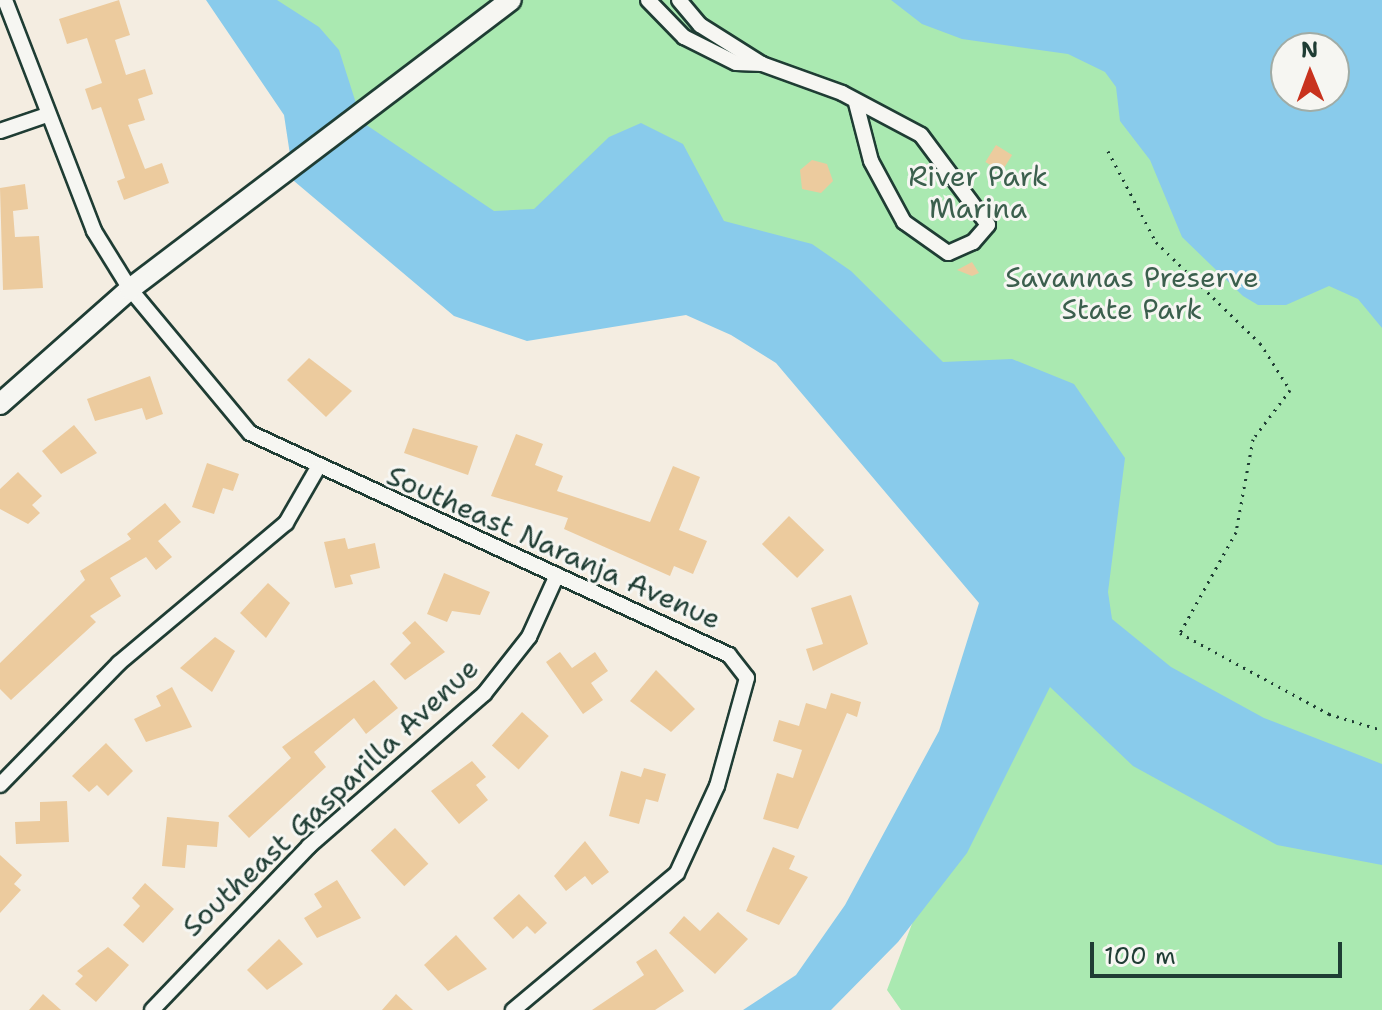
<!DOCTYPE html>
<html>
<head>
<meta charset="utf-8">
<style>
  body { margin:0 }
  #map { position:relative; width:1382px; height:1010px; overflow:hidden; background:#f4ede1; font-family:"Shantell Sans",sans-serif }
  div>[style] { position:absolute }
  .green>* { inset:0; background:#aae9b1 }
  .water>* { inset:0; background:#89cbeb }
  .building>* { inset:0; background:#eccb9e; transform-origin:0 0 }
  .path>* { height:3px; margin-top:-1.5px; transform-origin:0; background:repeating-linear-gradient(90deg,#1f3d34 0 2px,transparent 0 8px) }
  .roads { filter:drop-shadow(2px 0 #1f3d34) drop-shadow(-2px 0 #1f3d34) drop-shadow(0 2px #1f3d34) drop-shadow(0 -2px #1f3d34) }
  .minor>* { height:14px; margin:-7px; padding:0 7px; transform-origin:7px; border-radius:7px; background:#f6f6f2 }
  .secondary>* { height:20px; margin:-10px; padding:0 10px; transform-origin:10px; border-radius:10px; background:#f6f6f2 }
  span { translate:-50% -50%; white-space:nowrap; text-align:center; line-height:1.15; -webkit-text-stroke:6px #f6f6f2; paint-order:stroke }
  .park-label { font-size:28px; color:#3b5f4d }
  .street-label { font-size:28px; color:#1f3d34 }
  .north { position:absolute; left:1270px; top:32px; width:80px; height:80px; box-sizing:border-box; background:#f6f6f2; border:2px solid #a0aca6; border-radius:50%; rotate:359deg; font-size:22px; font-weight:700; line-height:32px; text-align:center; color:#1f3d34 }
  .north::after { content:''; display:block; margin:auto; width:28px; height:36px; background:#c8321e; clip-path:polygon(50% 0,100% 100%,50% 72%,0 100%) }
  .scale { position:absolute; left:1090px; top:942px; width:252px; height:36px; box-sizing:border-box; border:4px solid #1f3d34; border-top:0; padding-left:10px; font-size:24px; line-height:28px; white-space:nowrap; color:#1f3d34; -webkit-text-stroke:6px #f6f6f2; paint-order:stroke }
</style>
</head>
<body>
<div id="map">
  <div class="green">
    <div style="clip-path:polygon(evenodd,256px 0,1382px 0,1382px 1010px,901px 1010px,887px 990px,1047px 566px,809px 309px,362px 192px,256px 0,1286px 48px,1334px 48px,1334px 96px,1286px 96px,1286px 48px)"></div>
  </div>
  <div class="water">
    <div style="clip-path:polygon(206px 0,277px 0,319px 27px,339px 50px,362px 122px,494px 211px,534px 209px,609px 137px,641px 123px,683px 144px,724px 221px,812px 244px,851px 271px,943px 362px,1012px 359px,1074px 384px,1125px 458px,1108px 592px,1112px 619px,1171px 667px,1264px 718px,1382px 764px,1382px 865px,1277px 845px,1133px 766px,1050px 687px,967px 853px,898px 942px,831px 1010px,743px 1010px,796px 975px,845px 905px,939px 731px,979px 603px,776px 363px,731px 335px,686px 315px,527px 341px,454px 316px,294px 181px,284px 115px)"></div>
    <div style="clip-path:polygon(evenodd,891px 0,1382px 0,1382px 328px,1358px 299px,1329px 286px,1286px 305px,1258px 305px,1243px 296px,1182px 237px,1150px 160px,1120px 121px,1116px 87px,1105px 72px,1068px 54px,962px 39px,922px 24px,891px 0,1334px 48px,1334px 96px,1286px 96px,1286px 48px,1334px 48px)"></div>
  </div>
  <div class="building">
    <div style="clip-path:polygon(119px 0,130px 35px,115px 40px,126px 75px,145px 69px,153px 94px,138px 99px,145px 120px,128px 125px,145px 169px,162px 163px,169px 183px,124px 200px,117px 181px,125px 178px,101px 107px,92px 110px,85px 89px,102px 83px,87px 38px,67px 44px,59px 19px)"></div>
    <div style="left:996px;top:145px;width:19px;height:20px;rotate:32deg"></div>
    <div style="clip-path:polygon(812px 160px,827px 164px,833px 181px,821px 193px,802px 189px,800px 170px)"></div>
    <div style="clip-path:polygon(25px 184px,28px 209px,13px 211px,15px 237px,39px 236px,43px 288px,3px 290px,0 188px)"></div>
    <div style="clip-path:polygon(972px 262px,979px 273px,972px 276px,957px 270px)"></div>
    <div style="clip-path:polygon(309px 358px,352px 391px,326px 417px,287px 380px)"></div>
    <div style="clip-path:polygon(150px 376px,163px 414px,146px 420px,142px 408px,95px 421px,87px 399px)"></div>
    <div style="clip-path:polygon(74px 425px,97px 453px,61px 474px,42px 451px)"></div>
    <div style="clip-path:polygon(413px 428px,478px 446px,468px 475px,404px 453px)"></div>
    <div style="clip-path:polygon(516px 434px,543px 444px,535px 465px,563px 476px,557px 491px,650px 522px,673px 466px,700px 477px,679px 530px,707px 541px,693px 574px,674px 566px,670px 576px,564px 529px,568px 518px,491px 496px)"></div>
    <div style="clip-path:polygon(207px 463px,239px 474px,233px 491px,223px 488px,214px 514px,192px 507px)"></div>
    <div style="clip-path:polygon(18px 472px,42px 496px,32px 505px,40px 513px,28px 524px,0 509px,0 489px)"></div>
    <div style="clip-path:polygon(165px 503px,181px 522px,158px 541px,172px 557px,156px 570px,146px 557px,110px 578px,121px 596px,90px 616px,96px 622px,11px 700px,0 689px,0 663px,85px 580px,80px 571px,131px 539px,127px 534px)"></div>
    <div style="left:789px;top:516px;width:49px;height:39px;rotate:44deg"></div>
    <div style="clip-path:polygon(345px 538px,348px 549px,375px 543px,380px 568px,350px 575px,353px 584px,335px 588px,324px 542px)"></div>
    <div style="clip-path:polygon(444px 573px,490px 592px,480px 615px,452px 611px,447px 622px,427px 614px)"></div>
    <div style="clip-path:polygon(268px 583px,290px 603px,266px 638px,240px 613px)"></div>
    <div style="clip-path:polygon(851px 595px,868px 644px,813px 671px,806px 649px,823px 644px,811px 608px)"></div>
    <div style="clip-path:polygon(415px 621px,445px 652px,405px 680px,390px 664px,411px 643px,402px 633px)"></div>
    <div style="clip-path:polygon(215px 637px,235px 651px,212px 692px,180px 668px)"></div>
    <div style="clip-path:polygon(560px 652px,572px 668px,595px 652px,608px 671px,591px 683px,603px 700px,583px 714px,546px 662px)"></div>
    <div style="clip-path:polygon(656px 670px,695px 709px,671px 732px,630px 701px)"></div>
    <div style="clip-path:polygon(374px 680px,398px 708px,366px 734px,354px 718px,314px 752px,326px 767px,249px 838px,228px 816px,291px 758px,282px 747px)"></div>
    <div style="clip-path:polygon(172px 687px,192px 727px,146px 742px,134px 719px,161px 706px,156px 696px)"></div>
    <div style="clip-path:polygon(831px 693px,861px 702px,857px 717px,847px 713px,798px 829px,763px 819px,777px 773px,793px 778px,802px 750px,773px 741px,779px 720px,799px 726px,806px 703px,826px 709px)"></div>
    <div style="left:522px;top:712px;width:36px;height:45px;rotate:42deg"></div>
    <div style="clip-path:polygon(106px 743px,133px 771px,108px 796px,97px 785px,89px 792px,72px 776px)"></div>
    <div style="clip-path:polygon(472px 761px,486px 777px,476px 785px,488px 800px,459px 824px,431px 791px)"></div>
    <div style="clip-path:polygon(644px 768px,666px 774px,658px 802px,646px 799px,639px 824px,609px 816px,621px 771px,641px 777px)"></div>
    <div style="clip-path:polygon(67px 801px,69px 842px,16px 844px,15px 822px,40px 821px,40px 802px)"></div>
    <div style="clip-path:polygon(167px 817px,219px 822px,217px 847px,187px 845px,185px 868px,162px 866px)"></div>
    <div style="left:395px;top:828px;width:49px;height:33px;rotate:47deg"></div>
    <div style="clip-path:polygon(585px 841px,609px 872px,592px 885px,585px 876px,566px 891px,554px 876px)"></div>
    <div style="clip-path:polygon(773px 847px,795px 856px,789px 869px,808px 877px,779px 925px,746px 911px)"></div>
    <div style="clip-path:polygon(0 855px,22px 875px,14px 884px,21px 890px,0 913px)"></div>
    <div style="clip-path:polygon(337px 880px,361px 918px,317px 938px,304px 918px,322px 907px,314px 894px)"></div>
    <div style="clip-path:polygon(145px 883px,174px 909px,143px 943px,123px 925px,140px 906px,132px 898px)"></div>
    <div style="clip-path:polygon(519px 894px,547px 923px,535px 934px,527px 926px,513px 939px,493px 918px)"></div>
    <div style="clip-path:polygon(718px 912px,748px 939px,715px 974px,669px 933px,684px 916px,700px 931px)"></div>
    <div style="clip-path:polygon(456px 935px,487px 969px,448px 991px,424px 965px)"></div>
    <div style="clip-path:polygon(279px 939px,303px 964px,267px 990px,247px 970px)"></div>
    <div style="clip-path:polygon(108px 947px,129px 965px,96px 1002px,75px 984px,83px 976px,77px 971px)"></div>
    <div style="clip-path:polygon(656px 949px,684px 991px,655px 1010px,592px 1010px,644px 975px,636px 962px)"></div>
    <div style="clip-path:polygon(43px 994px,61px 1010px,29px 1010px)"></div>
    <div style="clip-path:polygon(396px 994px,413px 1010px,382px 1010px)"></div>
  </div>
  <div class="path">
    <div style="left:1108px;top:151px;width:103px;rotate:62.2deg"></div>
    <div style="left:1156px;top:242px;width:145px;rotate:44.2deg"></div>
    <div style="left:1260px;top:343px;width:56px;rotate:57.4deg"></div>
    <div style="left:1290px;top:390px;width:61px;rotate:127.1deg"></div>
    <div style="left:1253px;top:439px;width:95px;rotate:100.4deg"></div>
    <div style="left:1236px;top:532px;width:115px;rotate:119deg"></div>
    <div style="left:1180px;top:633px;width:170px;rotate:28.5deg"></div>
    <div style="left:1329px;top:714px;width:55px;rotate:16.8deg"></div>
  </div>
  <div class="roads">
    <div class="minor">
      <div style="left:5px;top:0;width:248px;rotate:68.9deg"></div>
      <div style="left:94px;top:231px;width:68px;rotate:58.2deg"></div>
      <div style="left:130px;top:289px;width:187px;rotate:50.2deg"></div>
      <div style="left:250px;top:433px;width:528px;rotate:24.87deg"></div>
      <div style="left:729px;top:655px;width:29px;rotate:52deg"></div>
      <div style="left:747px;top:678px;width:112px;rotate:105.5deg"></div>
      <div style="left:717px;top:786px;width:96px;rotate:114.7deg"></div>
      <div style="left:677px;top:873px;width:214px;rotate:140.1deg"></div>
      <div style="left:648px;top:0;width:52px;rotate:45.8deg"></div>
      <div style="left:684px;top:37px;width:58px;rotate:26.6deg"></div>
      <div style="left:736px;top:63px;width:26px;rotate:2deg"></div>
      <div style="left:762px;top:64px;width:85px;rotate:19.9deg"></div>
      <div style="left:842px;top:93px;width:89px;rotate:28deg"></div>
      <div style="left:921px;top:135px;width:112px;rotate:53.3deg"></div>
      <div style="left:988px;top:225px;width:23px;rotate:131deg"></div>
      <div style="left:973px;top:242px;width:27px;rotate:156deg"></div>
      <div style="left:948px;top:253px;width:54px;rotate:-144.8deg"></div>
      <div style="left:904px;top:222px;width:69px;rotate:-118.4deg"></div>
      <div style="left:871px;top:161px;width:60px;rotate:-104.5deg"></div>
      <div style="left:679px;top:0;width:33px;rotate:50deg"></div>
      <div style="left:700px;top:25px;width:73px;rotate:32.2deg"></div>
      <div style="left:0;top:131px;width:46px;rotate:-18.8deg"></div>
      <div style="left:0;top:785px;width:170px;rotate:-45.7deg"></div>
      <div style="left:119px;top:663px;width:218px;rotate:-40deg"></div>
      <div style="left:286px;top:523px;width:62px;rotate:-60.1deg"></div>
      <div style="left:152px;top:1010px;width:227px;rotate:-46.2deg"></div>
      <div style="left:309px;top:846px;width:232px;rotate:-41deg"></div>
      <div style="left:484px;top:694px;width:73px;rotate:-51.7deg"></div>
      <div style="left:529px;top:637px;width:68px;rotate:-65.7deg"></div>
    </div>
    <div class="secondary">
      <div style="left:0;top:404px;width:174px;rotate:-41.5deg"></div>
      <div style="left:130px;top:289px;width:478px;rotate:-37.2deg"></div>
    </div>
  </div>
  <div class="park-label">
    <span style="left:978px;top:192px">River Park<br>Marina</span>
    <span style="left:1132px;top:293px">Savannas Preserve<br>State Park</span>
  </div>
  <div class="street-label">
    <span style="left:554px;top:547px;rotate:24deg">Southeast Naranja Avenue</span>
    <span style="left:330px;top:797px;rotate:-43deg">Southeast Gasparilla Avenue</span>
  </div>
  <div class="north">N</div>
  <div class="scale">100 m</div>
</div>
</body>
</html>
